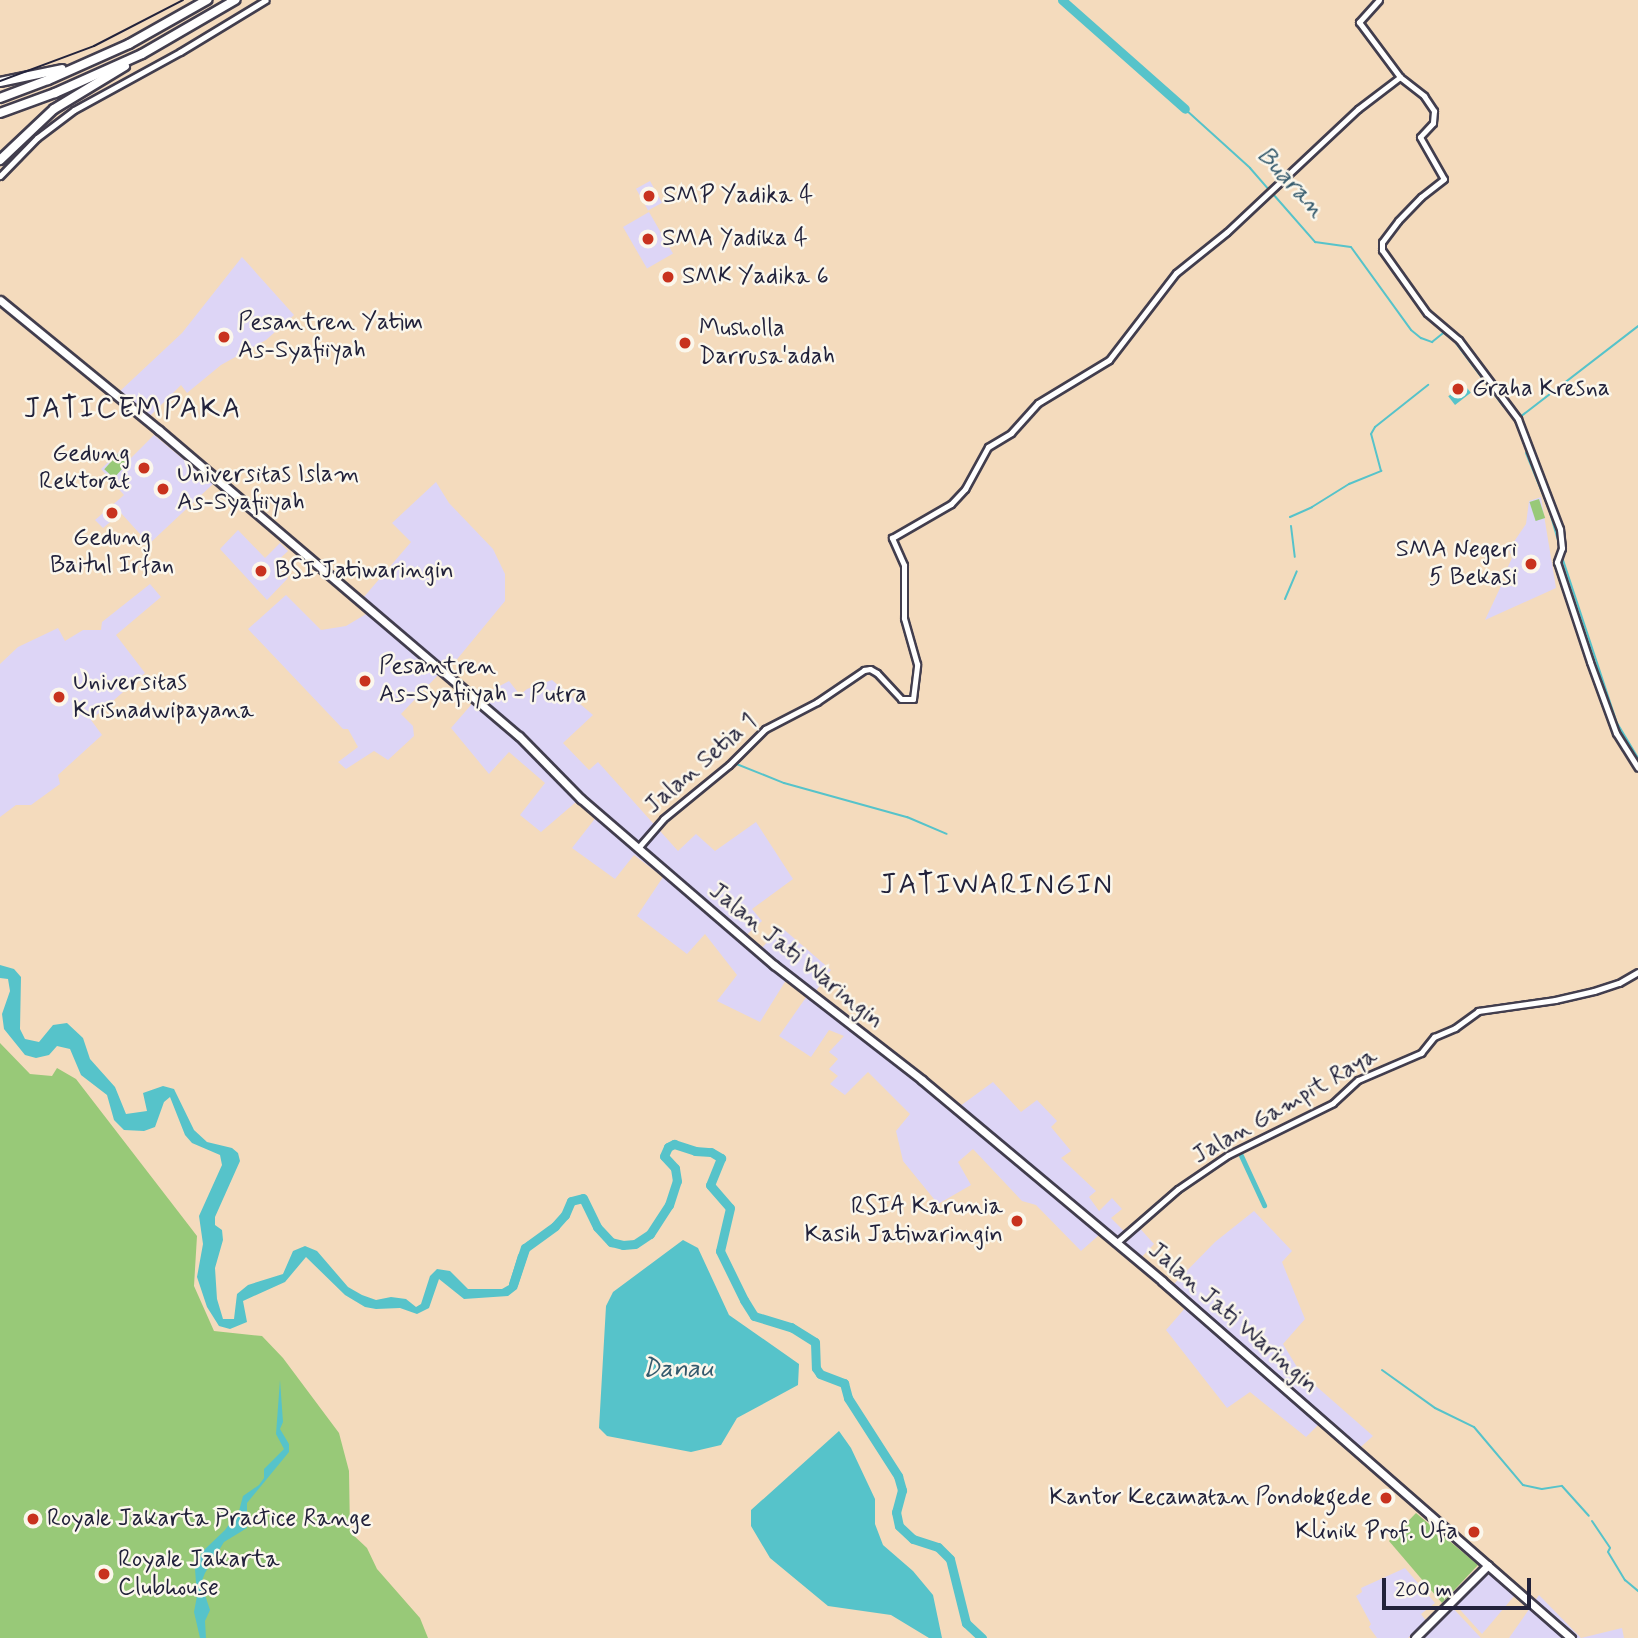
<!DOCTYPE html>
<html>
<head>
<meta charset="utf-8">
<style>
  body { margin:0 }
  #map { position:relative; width:1638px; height:1638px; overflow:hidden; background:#f4dbbd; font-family:Mynerve,sans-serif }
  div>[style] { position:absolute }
  .built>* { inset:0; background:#ddd5f6; transform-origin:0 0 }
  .green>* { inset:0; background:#98c978; transform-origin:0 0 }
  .water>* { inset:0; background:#56c3ca; transform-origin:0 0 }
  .stream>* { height:2px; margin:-1px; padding:0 1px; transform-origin:1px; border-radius:1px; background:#56c3ca }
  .canal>* { height:5px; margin:-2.5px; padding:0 2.5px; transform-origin:2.5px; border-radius:2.5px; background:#56c3ca }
  .river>* { height:9px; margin:-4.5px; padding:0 4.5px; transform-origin:4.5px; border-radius:4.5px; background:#56c3ca }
  .roads { filter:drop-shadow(2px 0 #423e4e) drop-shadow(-2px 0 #423e4e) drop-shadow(0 2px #423e4e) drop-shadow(0 -2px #423e4e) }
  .tertiary>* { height:5px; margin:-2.5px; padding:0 2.5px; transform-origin:2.5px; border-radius:2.5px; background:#fff }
  .primary>* { height:7px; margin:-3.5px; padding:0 3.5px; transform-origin:3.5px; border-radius:3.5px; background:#fff }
  .motorway>* { height:8px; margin:-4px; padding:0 4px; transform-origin:4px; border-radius:4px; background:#fff }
  .tram>* { height:2px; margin:-1px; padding:0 1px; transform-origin:1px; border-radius:1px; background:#22223b }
  .dots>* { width:19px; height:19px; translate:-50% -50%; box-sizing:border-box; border:4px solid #fbf7ec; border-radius:50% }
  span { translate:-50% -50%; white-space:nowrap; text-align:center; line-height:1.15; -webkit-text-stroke:5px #fbf7ec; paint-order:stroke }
  .poi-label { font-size:24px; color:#22223b }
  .left { translate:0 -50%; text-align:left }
  .right { translate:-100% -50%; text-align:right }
  .street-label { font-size:24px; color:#22223b }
  .water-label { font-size:26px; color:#345a6d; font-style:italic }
  .quarter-label { font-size:28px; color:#22223b; letter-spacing:2px }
  .scale { position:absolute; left:1382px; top:1578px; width:149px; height:32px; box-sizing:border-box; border:4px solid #22223b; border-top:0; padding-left:9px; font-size:21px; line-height:24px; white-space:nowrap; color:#22223b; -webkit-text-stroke:5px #fbf7ec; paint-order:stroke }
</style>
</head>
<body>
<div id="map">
  <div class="built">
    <div style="left:650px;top:181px;width:25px;height:16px;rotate:61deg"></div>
    <div style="left:649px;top:212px;width:48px;height:30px;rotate:60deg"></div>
    <div style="clip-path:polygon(242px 257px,294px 315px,266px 340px,221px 365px,187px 393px,181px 385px,149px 417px,119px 392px,182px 333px)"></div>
    <div style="clip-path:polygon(154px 435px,213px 484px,149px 544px,121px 513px,103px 528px,95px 520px,124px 495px,101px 469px,120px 451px,130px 459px)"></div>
    <div style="clip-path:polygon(436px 482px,449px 503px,493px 549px,505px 574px,505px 601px,449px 669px,363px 598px,411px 542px,392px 523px)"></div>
    <div style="clip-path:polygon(1541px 497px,1556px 588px,1485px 620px,1501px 586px,1512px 586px,1506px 571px,1512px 558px,1509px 549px,1526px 524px,1529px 501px)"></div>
    <div style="clip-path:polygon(238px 530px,265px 558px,280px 543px,288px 551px,274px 564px,288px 578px,267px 600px,220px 549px)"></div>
    <div style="clip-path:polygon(150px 584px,161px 597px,116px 635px,145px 673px,91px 720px,102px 735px,58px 775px,60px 784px,31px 805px,16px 805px,0 817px,0 664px,18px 647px,58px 628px,65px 641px,83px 630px,101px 630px,102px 622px)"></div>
    <div style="clip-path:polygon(286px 595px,321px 630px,346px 626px,366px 614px,439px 674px,401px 714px,413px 726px,414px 736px,388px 760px,374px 751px,346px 769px,338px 762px,358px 747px,348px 729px,343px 729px,248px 629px)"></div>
    <div style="clip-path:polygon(552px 680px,593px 715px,563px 743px,589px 770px,598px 762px,678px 851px,696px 834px,715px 851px,756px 822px,793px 879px,752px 909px,762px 921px,743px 938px,759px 951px,781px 927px,831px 970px,813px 995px,956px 1109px,993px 1082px,1021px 1112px,1037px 1100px,1057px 1121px,1051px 1127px,1071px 1151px,1061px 1158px,1096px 1191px,1089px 1197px,1099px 1211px,1112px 1198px,1122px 1209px,1111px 1218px,1125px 1232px,1136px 1224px,1154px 1244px,1134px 1265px,1099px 1235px,1081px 1251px,1036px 1205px,1022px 1201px,973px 1149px,958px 1162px,971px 1185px,938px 1204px,903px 1161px,896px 1131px,910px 1114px,868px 1072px,845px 1095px,830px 1084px,838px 1076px,829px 1069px,838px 1059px,829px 1052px,844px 1036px,829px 1030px,811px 1057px,779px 1036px,809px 993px,788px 977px,760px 1022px,717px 1001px,737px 975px,705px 934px,687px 954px,637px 916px,663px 877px,634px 855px,615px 879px,572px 848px,597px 816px,576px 802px,541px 832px,520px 815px,545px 783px,509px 752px,489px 774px,451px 728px,477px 698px,509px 681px,520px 695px,527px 689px)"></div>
    <div style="clip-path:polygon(1254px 1211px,1292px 1251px,1282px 1262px,1305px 1319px,1283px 1344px,1300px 1372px,1373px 1436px,1355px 1452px,1319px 1424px,1306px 1437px,1250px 1392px,1227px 1408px,1166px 1330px,1186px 1307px,1169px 1289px,1215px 1242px)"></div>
    <div style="clip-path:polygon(1405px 1568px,1435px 1603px,1421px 1614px,1426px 1621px,1408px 1638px,1377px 1638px,1369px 1627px,1371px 1624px,1356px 1596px,1362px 1592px,1361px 1588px)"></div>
    <div style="clip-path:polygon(1486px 1572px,1515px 1595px,1482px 1634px,1454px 1603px)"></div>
    <div style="clip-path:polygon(1539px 1595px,1581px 1638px,1622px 1628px,1624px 1638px,1509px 1638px)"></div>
    <div style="clip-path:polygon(1451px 1606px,1481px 1638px,1419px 1638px)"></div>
  </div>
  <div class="green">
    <div style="left:119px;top:453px;width:13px;height:22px;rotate:42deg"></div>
    <div style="left:1539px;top:499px;width:20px;height:10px;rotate:72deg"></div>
    <div style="clip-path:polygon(0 1043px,30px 1074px,52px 1076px,57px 1068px,76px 1079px,197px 1236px,194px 1286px,214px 1331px,262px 1336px,283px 1358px,339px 1433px,349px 1471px,350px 1532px,367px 1548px,377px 1569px,420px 1618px,428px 1638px,0 1638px)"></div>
    <div style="clip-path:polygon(1416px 1513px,1478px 1565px,1442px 1603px,1389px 1541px)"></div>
  </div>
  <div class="water">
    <div style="left:1464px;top:384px;width:11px;height:20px;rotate:52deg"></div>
    <div style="clip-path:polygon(0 965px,14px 969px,21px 977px,20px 1029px,25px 1039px,39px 1042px,53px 1025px,67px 1023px,83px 1038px,90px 1059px,115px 1087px,126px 1114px,147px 1111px,143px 1093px,163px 1086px,174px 1089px,194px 1130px,207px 1142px,232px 1148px,238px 1153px,240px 1161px,215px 1217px,215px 1225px,222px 1230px,223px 1240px,215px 1268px,217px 1299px,223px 1319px,234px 1319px,237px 1294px,248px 1285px,283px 1274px,293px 1251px,305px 1246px,317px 1251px,348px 1287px,362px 1295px,376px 1300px,391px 1297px,406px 1299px,416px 1307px,421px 1304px,430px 1276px,437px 1269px,450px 1271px,468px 1289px,502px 1289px,509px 1285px,518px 1255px,527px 1242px,539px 1236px,526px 1248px,530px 1250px,517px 1289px,508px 1296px,464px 1299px,439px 1279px,429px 1308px,417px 1314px,400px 1308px,376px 1309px,365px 1307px,345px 1295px,306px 1257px,285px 1282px,243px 1301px,247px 1322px,230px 1329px,219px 1326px,207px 1307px,197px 1277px,203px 1244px,199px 1216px,222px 1165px,220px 1155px,192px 1143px,185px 1135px,170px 1097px,164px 1102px,155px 1127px,144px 1131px,124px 1130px,114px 1120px,107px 1095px,81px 1075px,70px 1049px,57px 1046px,49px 1055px,36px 1058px,25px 1055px,4px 1029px,2px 1014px,10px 991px,8px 979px,0 978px)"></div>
    <div style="clip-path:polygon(683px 1240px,698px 1248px,729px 1315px,799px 1364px,798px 1385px,737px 1418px,721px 1445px,691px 1452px,607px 1436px,599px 1428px,606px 1306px,613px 1292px)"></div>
    <div style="clip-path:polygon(280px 1380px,283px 1422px,280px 1429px,289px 1444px,289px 1452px,247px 1503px,247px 1528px,224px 1542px,205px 1573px,201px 1583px,210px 1610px,205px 1621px,206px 1638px,200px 1638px,194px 1612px,197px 1596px,195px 1569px,202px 1552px,225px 1530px,239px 1511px,243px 1496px,259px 1485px,264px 1478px,264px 1469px,284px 1449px,276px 1434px)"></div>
    <div style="clip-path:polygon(839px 1431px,851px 1448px,875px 1499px,875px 1524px,883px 1545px,913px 1571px,933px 1595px,942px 1638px,929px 1638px,891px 1615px,828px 1606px,770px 1558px,751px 1526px,751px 1510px)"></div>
  </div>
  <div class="stream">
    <div style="left:1185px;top:109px;width:88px;rotate:42.2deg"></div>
    <div style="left:1250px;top:168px;width:29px;rotate:49deg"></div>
    <div style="left:1273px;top:194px;width:64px;rotate:48.8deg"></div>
    <div style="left:1315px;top:242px;width:36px;rotate:8deg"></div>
    <div style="left:1351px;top:247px;width:102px;rotate:54.1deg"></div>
    <div style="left:1411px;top:330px;width:13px;rotate:39deg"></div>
    <div style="left:1421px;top:338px;width:12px;rotate:20deg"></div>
    <div style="left:1432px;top:342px;width:14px;rotate:-39deg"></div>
    <div style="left:1443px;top:333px;width:5px;rotate:11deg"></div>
    <div style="left:1452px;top:338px;width:86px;rotate:53deg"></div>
    <div style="left:1520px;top:417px;width:149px;rotate:-37.6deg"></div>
    <div style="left:1526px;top:453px;width:61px;rotate:67.7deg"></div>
    <div style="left:1549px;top:509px;width:37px;rotate:74deg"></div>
    <div style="left:1290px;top:517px;width:24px;rotate:-24deg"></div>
    <div style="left:1312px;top:507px;width:44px;rotate:-31.9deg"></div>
    <div style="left:1349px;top:484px;width:35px;rotate:-22deg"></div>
    <div style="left:1381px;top:471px;width:38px;rotate:-105deg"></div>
    <div style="left:1371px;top:434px;width:8px;rotate:-60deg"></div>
    <div style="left:1375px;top:427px;width:68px;rotate:-38.4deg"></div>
    <div style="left:1291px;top:526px;width:31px;rotate:83deg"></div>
    <div style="left:1561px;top:554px;width:178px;rotate:71.7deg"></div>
    <div style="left:1617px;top:723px;width:41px;rotate:59deg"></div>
    <div style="left:1285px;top:599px;width:30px;rotate:-67deg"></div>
    <div style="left:734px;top:763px;width:54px;rotate:21.8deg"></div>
    <div style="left:784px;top:783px;width:128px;rotate:15.5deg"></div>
    <div style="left:907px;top:817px;width:43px;rotate:23deg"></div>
    <div style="left:1382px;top:1370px;width:65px;rotate:35.6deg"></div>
    <div style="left:1435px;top:1408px;width:43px;rotate:26deg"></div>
    <div style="left:1474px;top:1427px;width:76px;rotate:49.8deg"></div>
    <div style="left:1523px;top:1485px;width:19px;rotate:12deg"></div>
    <div style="left:1542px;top:1489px;width:20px;rotate:-9deg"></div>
    <div style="left:1562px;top:1486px;width:40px;rotate:48deg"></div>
    <div style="left:1592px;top:1521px;width:32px;rotate:56deg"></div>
    <div style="left:1610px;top:1548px;width:4px;rotate:117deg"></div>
    <div style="left:1608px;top:1552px;width:33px;rotate:59deg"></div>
    <div style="left:1625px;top:1580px;width:17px;rotate:40deg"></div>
  </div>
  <div class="canal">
    <div style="left:1238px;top:1149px;width:62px;rotate:65.1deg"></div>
  </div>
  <div class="river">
    <div style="left:1062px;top:0;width:164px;rotate:41.5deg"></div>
    <div style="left:513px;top:1284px;width:38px;rotate:-72deg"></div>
    <div style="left:525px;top:1248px;width:37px;rotate:-36deg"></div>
    <div style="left:555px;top:1226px;width:15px;rotate:-48deg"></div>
    <div style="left:565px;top:1215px;width:15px;rotate:-67deg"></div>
    <div style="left:571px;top:1201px;width:12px;rotate:-14deg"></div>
    <div style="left:583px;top:1198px;width:32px;rotate:64deg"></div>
    <div style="left:597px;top:1227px;width:21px;rotate:47deg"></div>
    <div style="left:611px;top:1242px;width:12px;rotate:14deg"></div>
    <div style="left:623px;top:1245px;width:12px;rotate:-5deg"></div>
    <div style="left:635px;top:1244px;width:18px;rotate:-34deg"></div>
    <div style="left:650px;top:1234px;width:35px;rotate:-57deg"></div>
    <div style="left:669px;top:1205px;width:25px;rotate:-72deg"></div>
    <div style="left:677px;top:1181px;width:13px;rotate:-99deg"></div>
    <div style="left:675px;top:1168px;width:16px;rotate:-133deg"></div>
    <div style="left:664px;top:1156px;width:10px;rotate:-66deg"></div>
    <div style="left:668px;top:1147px;width:7px;rotate:-27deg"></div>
    <div style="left:674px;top:1144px;width:22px;rotate:18deg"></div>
    <div style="left:695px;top:1151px;width:16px;rotate:4deg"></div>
    <div style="left:711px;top:1152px;width:12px;rotate:31deg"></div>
    <div style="left:721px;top:1158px;width:29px;rotate:112deg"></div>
    <div style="left:710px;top:1185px;width:30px;rotate:49deg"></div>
    <div style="left:730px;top:1208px;width:44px;rotate:103.1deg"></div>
    <div style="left:720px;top:1251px;width:55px;rotate:63.9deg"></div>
    <div style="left:744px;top:1300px;width:19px;rotate:58deg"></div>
    <div style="left:754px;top:1316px;width:39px;rotate:17deg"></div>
    <div style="left:791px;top:1327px;width:28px;rotate:32deg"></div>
    <div style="left:815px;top:1342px;width:26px;rotate:88deg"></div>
    <div style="left:816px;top:1368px;width:7px;rotate:56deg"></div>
    <div style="left:820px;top:1374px;width:26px;rotate:21deg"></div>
    <div style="left:844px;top:1383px;width:16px;rotate:75deg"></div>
    <div style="left:848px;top:1398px;width:93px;rotate:57.3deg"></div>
    <div style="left:898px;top:1476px;width:15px;rotate:74deg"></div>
    <div style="left:902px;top:1490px;width:23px;rotate:105deg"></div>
    <div style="left:896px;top:1512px;width:14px;rotate:78deg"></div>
    <div style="left:899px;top:1526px;width:19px;rotate:43deg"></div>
    <div style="left:913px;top:1539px;width:26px;rotate:18deg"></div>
    <div style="left:938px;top:1547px;width:17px;rotate:45deg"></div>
    <div style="left:950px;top:1559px;width:66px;rotate:76deg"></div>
    <div style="left:966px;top:1623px;width:22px;rotate:43deg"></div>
  </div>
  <div class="roads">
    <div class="tertiary">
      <div style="left:1379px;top:0;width:30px;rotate:132deg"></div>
      <div style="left:1359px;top:22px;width:69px;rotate:53.3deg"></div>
      <div style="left:1400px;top:77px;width:31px;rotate:38deg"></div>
      <div style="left:1424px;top:96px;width:18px;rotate:56deg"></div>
      <div style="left:1434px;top:111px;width:12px;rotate:95deg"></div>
      <div style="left:1433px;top:123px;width:19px;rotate:133deg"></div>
      <div style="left:1420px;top:137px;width:48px;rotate:60.3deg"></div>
      <div style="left:1444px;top:179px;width:29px;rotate:142deg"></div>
      <div style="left:1421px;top:197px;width:33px;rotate:134deg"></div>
      <div style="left:1398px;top:221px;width:26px;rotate:127deg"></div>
      <div style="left:1382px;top:242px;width:8px;rotate:90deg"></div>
      <div style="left:1382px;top:250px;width:77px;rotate:54.5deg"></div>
      <div style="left:1427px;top:313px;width:42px;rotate:40.2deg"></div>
      <div style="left:1459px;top:340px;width:99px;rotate:53.2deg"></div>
      <div style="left:1518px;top:419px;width:118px;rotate:69.1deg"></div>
      <div style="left:1560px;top:529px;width:19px;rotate:84deg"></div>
      <div style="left:1562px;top:548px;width:15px;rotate:110deg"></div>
      <div style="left:1557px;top:562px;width:105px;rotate:71.7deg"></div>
      <div style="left:1590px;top:662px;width:76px;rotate:69.9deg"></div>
      <div style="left:1616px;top:733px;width:41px;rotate:57.8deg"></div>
      <div style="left:0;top:176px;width:53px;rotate:-45.8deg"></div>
      <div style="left:37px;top:138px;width:46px;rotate:-37.1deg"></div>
      <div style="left:74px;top:110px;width:121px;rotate:-28.7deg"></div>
      <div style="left:180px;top:52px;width:100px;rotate:-31.2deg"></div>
      <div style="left:638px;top:848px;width:38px;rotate:-49deg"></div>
      <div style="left:663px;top:819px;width:85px;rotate:-39.3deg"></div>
      <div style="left:729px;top:765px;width:51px;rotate:-45deg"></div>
      <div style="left:765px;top:729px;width:59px;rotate:-27.4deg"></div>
      <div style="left:817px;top:702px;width:57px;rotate:-34.2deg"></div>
      <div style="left:864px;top:670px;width:6px;rotate:-9deg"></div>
      <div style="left:870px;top:669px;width:8px;rotate:30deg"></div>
      <div style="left:877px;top:673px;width:35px;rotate:47deg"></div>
      <div style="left:901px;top:699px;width:12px"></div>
      <div style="left:913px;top:699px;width:35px;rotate:-83deg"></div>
      <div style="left:917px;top:664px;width:48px;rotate:-105.8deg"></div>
      <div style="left:904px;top:618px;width:53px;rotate:-90deg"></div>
      <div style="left:904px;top:565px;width:30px;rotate:-114deg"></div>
      <div style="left:892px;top:538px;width:68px;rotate:-30deg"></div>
      <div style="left:951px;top:504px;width:21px;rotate:-47deg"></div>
      <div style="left:965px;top:489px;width:48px;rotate:-61.3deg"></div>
      <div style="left:988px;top:447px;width:27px;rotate:-31deg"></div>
      <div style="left:1011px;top:433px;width:40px;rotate:-48deg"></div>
      <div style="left:1038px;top:403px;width:83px;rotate:-31.2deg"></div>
      <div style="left:1109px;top:360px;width:110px;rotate:-52.4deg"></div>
      <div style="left:1176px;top:273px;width:65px;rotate:-38.8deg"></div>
      <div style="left:1227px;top:232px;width:180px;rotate:-43.2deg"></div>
      <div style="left:1358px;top:109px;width:53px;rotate:-37.3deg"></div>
      <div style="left:1116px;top:1243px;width:82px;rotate:-41.1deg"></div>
      <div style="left:1178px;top:1189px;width:60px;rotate:-34.2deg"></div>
      <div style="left:1228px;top:1155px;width:117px;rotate:-26.3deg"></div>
      <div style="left:1333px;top:1103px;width:34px;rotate:-43deg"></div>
      <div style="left:1358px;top:1080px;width:69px;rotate:-23.2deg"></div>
      <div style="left:1421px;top:1053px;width:21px;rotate:-51deg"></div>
      <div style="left:1434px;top:1037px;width:23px;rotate:-23deg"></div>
      <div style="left:1455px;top:1028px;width:29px;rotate:-36deg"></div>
      <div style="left:1478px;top:1011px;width:78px;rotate:-8.1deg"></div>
      <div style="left:1555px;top:1000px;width:40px;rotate:-13deg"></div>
      <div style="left:1594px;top:991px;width:26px;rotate:-18deg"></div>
      <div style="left:1619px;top:983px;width:22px;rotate:-30deg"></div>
    </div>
    <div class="primary">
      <div style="left:0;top:300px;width:205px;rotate:39.3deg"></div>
      <div style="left:159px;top:430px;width:472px;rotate:40.4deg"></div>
      <div style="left:519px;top:736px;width:88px;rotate:45.5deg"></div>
      <div style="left:581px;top:799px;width:255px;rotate:40.7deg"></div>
      <div style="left:774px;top:965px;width:187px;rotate:37.8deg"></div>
      <div style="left:922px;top:1080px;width:313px;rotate:39.9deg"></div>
      <div style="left:1162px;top:1281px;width:543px;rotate:41.12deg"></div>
      <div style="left:1415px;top:1638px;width:103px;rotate:-45deg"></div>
    </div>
    <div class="motorway">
      <div style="left:0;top:82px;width:63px;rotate:-11.8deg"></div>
      <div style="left:0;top:98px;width:51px;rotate:-20.6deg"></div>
      <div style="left:48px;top:80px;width:89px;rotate:-24deg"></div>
      <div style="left:129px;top:44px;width:90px;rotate:-29.4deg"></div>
      <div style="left:0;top:113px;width:59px;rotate:-20deg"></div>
      <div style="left:55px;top:93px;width:95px;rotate:-24.1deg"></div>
      <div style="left:142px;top:54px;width:108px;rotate:-30.1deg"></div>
      <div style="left:0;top:160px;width:74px;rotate:-43.4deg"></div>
      <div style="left:54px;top:109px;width:83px;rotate:-31.2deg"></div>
    </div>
  </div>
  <div class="tram">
    <div style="left:0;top:81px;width:100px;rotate:-20.4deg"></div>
    <div style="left:94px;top:46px;width:100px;rotate:-27.3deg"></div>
  </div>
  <div class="dots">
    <div style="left:649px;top:196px;background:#c8321e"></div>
    <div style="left:648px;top:239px;background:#c8321e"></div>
    <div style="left:668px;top:277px;background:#c8321e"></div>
    <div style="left:224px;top:337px;background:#c8321e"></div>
    <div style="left:685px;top:343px;background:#c8321e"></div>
    <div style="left:1458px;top:389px;background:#c8321e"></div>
    <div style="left:144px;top:468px;background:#c8321e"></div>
    <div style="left:163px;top:489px;background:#c8321e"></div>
    <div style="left:112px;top:513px;background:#c8321e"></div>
    <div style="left:1531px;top:564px;background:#c8321e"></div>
    <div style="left:261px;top:571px;background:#c8321e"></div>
    <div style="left:365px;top:681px;background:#c8321e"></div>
    <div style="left:59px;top:697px;background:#c8321e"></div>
    <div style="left:1017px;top:1221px;background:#c8321e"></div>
    <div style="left:1386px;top:1498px;background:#c8321e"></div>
    <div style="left:33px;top:1519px;background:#c8321e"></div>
    <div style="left:1474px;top:1532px;background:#c8321e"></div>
    <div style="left:104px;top:1574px;background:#c8321e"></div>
  </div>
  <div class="poi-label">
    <span class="left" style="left:663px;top:196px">SMP Yadika 4</span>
    <span class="left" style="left:662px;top:239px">SMA Yadika 4</span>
    <span class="left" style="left:682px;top:277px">SMK Yadika 6</span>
    <span class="left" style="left:238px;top:337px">Pesantren Yatim<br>As-Syafiiyah</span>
    <span class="left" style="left:699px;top:343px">Musholla<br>Darrusa'adah</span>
    <span class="left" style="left:1472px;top:389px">Graha Kresna</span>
    <span class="right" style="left:130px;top:468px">Gedung<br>Rektorat</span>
    <span class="left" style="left:177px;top:489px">Universitas Islam<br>As-Syafiiyah</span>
    <span style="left:112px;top:552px">Gedung<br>Baitul Irfan</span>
    <span class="right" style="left:1517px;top:564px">SMA Negeri<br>5 Bekasi</span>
    <span class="left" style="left:275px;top:571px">BSI Jatiwaringin</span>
    <span class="left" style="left:379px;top:681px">Pesantren<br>As-Syafiiyah - Putra</span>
    <span class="left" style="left:73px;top:697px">Universitas<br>Krisnadwipayana</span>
    <span class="right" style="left:1003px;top:1221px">RSIA Karunia<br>Kasih Jatiwaringin</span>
    <span class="right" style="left:1372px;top:1498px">Kantor Kecamatan Pondokgede</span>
    <span class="left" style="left:47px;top:1519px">Royale Jakarta Practice Range</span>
    <span class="right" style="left:1458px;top:1532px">Klinik Prof. Ufa</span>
    <span class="left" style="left:118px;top:1574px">Royale Jakarta<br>Clubhouse</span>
  </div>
  <div class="street-label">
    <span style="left:701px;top:764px;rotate:-41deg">Jalan Setia 1</span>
    <span style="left:796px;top:956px;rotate:39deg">Jalan Jati Waringin</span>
    <span style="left:1285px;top:1106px;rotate:-30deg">Jalan Gampit Raya</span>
    <span style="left:1233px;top:1318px;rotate:41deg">Jalan Jati Waringin</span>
  </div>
  <div class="water-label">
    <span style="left:1290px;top:183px;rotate:47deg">Buaran</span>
    <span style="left:678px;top:1370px">Danau</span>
  </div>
  <div class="quarter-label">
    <span style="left:133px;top:410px">JATICEMPAKA</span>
    <span style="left:997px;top:886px">JATIWARINGIN</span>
  </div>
  <div class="scale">200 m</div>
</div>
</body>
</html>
